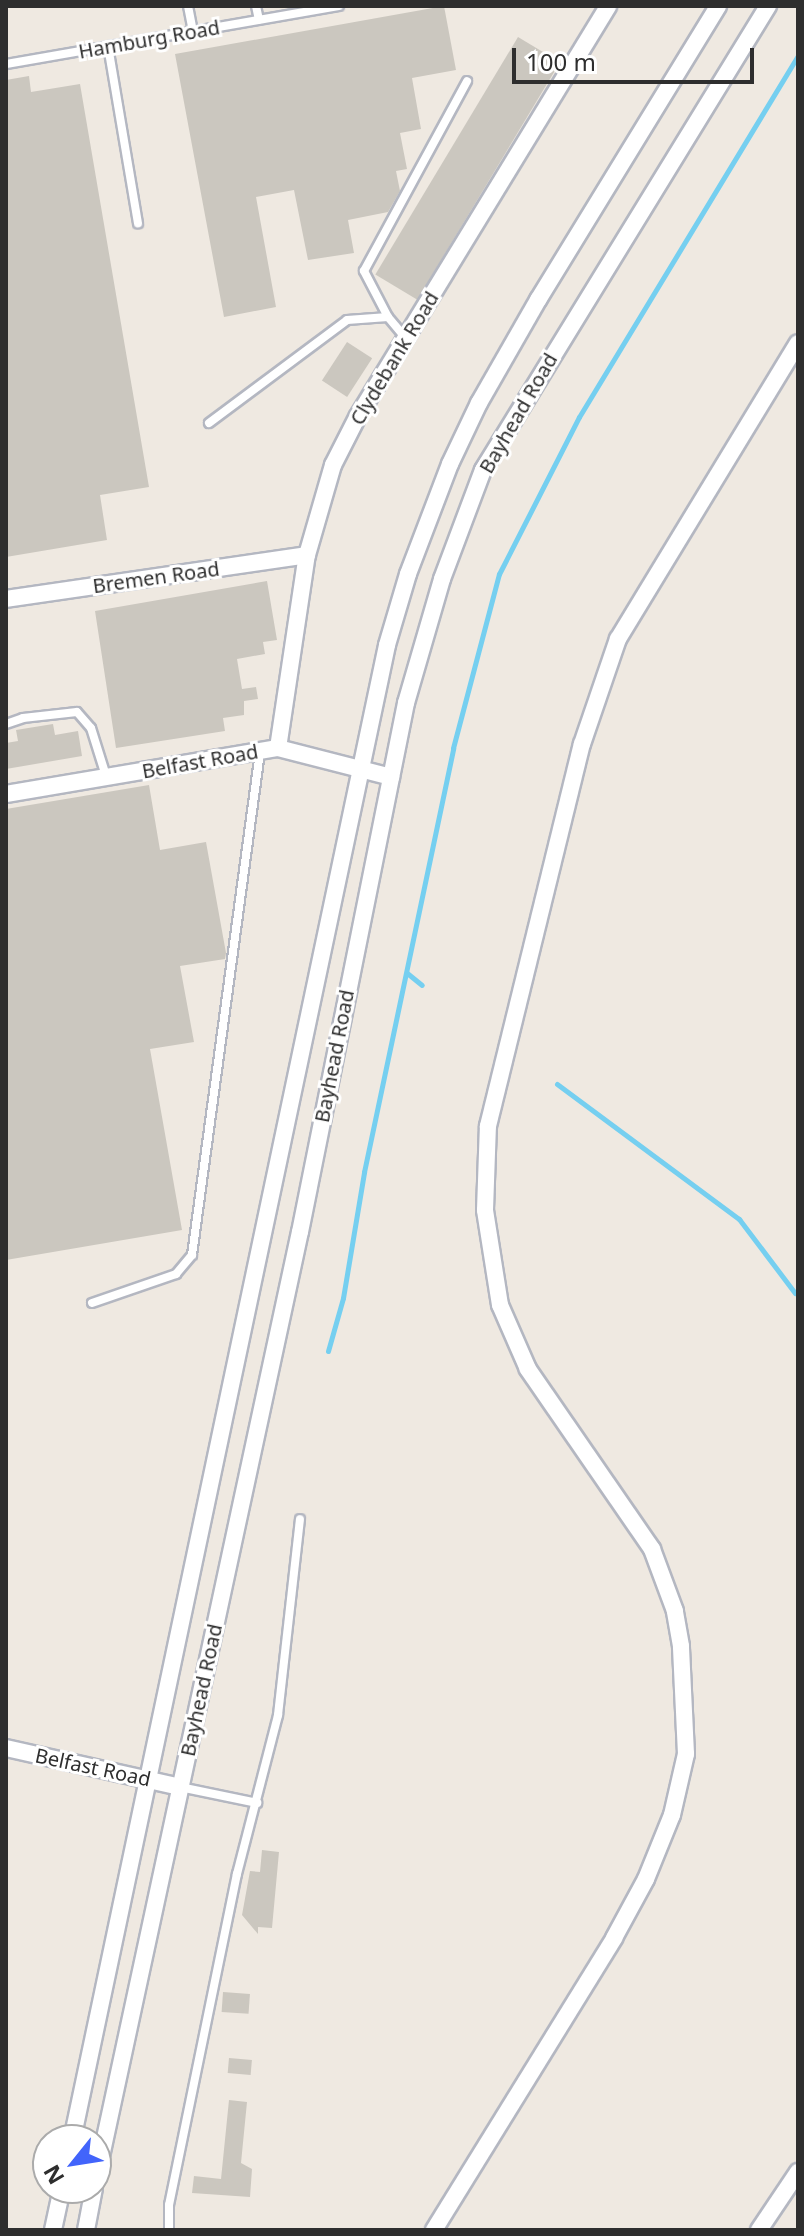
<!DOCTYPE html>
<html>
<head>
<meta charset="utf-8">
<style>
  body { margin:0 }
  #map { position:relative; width:804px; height:2236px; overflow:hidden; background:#efe9e1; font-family:"Noto Sans",sans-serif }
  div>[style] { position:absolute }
  .stream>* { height:5px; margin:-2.5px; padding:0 2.5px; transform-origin:2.5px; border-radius:2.5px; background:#75cff0 }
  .building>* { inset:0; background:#cbc7bf; transform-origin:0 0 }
  .roads { filter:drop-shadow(2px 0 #b4b7c1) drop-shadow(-2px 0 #b4b7c1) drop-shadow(0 2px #b4b7c1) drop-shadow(0 -2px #b4b7c1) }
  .service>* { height:8px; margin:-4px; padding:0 4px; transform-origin:4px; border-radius:4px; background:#fff }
  .minor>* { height:16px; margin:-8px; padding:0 8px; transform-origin:8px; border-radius:8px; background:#fff }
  span { translate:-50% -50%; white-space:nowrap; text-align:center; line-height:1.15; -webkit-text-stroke:6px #fff; paint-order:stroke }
  .street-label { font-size:20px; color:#2e2e2e }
  .frame { position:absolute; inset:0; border:8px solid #2e2e2e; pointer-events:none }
  .north { position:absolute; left:32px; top:2124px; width:80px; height:80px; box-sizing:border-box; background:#fff; border:2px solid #ababab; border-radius:50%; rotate:240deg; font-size:22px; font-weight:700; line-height:32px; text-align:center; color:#2e2e2e }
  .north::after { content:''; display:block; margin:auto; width:28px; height:36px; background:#4264fb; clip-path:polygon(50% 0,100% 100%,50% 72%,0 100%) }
  .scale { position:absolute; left:512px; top:48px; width:242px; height:36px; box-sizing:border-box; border:4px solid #2e2e2e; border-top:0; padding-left:10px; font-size:24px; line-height:28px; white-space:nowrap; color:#2e2e2e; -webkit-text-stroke:6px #fff; paint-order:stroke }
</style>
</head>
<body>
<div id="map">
  <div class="stream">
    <div style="left:407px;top:973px;width:19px;rotate:39deg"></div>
    <div style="left:557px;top:1084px;width:227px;rotate:36.6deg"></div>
    <div style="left:739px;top:1219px;width:93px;rotate:52.9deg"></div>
    <div style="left:328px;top:1351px;width:55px;rotate:-74.2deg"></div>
    <div style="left:343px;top:1298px;width:128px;rotate:-80.5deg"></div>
    <div style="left:364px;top:1172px;width:433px;rotate:-78.1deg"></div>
    <div style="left:453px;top:748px;width:180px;rotate:-75.2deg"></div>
    <div style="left:499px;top:574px;width:176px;rotate:-63deg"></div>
    <div style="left:579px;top:417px;width:423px;rotate:-58.8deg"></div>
  </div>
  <div class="building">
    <div style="clip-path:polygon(444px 6px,456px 70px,412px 78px,421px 129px,400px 133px,407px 169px,396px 171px,400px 191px,388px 212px,348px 220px,354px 253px,308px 260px,294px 190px,256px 197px,276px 307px,224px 317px,175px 54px)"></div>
    <div style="left:518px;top:37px;width:49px;height:277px;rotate:31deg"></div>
    <div style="clip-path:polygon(29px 76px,31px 92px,80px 84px,149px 487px,100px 495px,107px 540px,6px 557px,6px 80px)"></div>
    <div style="left:347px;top:342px;width:30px;height:46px;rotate:33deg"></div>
    <div style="clip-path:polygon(267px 581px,277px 640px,263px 642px,265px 654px,237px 659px,242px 689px,256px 687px,258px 699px,244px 701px,244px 715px,223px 718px,225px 731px,116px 748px,95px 611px)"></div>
    <div style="clip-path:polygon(53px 724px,55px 735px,78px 731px,82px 756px,6px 769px,6px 743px,18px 741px,16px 730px)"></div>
    <div style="clip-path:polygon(149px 785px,160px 850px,206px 842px,226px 953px,225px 959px,180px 966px,194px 1042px,150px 1049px,182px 1230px,6px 1260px,6px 809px)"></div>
    <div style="clip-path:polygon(262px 1850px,279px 1852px,272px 1928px,258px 1927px,258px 1934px,242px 1915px,250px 1871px,260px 1872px)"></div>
    <div style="left:223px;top:1992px;width:27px;height:20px;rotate:4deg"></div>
    <div style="left:229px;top:2058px;width:23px;height:15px;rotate:5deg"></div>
    <div style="clip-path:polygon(229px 2100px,247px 2102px,241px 2163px,252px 2169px,250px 2197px,192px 2193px,194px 2176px,221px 2179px)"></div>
  </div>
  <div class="roads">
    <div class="service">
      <div style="left:188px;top:6px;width:25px;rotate:79deg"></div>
      <div style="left:256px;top:6px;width:14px;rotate:78deg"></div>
      <div style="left:108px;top:46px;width:180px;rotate:80.4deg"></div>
      <div style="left:6px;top:64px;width:338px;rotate:-9.9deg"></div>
      <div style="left:388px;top:317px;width:52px;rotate:-117.6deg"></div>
      <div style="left:364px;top:271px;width:216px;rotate:-61.5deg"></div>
      <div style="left:209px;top:423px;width:172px;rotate:-36.7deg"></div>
      <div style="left:347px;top:320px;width:41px;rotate:-4.2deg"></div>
      <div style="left:388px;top:317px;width:26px;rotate:50deg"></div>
      <div style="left:6px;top:724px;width:18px;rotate:-19deg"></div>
      <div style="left:23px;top:718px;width:54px;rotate:-6.3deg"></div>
      <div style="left:77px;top:712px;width:21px;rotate:49deg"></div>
      <div style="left:91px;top:728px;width:50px;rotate:72.6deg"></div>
      <div style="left:92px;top:1303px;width:89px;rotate:-19deg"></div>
      <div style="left:176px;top:1274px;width:25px;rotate:-50deg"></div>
      <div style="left:192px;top:1255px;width:508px;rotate:-82.3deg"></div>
      <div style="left:180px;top:1787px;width:79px;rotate:11.7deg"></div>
      <div style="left:169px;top:2230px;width:25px;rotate:-90deg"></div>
      <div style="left:169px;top:2205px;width:338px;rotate:-78.4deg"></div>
      <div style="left:237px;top:1874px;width:164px;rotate:-75.5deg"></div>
      <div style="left:278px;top:1715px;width:197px;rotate:-83.6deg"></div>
    </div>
    <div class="minor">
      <div style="left:6px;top:599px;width:304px;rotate:-8.3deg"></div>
      <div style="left:278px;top:748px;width:195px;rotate:-81.5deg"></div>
      <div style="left:307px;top:555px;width:94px;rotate:-73.9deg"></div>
      <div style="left:333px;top:465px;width:55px;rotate:-63deg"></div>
      <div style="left:358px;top:416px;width:480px;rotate:-58.6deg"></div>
      <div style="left:6px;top:794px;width:276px;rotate:-9.6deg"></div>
      <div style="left:278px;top:748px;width:117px;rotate:14.4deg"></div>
      <div style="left:6px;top:1748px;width:178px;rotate:12.6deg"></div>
      <div style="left:72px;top:2140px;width:1528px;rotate:-78.1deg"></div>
      <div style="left:387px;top:645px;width:74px;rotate:-73.5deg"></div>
      <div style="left:408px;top:574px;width:118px;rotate:-69.1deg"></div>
      <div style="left:450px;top:464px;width:68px;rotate:-64.6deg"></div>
      <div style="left:479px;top:403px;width:119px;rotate:-60.2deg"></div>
      <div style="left:538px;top:300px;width:345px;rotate:-58.5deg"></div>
      <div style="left:96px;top:2180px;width:970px;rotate:-77.86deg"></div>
      <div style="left:300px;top:1232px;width:540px;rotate:-78.67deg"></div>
      <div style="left:406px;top:703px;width:129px;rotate:-73.8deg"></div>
      <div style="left:442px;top:579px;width:116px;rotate:-69.4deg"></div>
      <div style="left:483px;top:470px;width:545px;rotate:-58.44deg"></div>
      <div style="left:53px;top:2230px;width:43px;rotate:-77.9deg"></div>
      <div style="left:86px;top:2230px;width:43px;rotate:-79.2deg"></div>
      <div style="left:434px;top:2230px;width:343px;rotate:-58.3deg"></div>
      <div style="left:614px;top:1938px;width:67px;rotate:-61.5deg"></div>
      <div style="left:646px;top:1879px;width:69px;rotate:-67.9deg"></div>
      <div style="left:672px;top:1815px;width:63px;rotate:-77.1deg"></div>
      <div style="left:686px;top:1754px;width:108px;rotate:-92.7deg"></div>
      <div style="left:681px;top:1646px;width:36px;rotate:-100deg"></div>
      <div style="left:675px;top:1611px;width:66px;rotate:-110.4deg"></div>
      <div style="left:652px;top:1549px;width:219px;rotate:-124.6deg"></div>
      <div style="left:528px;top:1369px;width:70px;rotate:-113.6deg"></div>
      <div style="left:500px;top:1305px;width:96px;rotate:-99deg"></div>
      <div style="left:485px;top:1210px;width:84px;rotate:-88deg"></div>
      <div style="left:488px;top:1126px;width:393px;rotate:-76.2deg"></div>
      <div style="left:582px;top:744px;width:111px;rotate:-71.1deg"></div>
      <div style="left:618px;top:639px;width:346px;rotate:-58.7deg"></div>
      <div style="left:759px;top:2230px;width:70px;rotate:-56.1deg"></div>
    </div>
  </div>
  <div class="street-label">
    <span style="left:149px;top:39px;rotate:-10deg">Hamburg Road</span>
    <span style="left:394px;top:358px;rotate:-59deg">Clydebank Road</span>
    <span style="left:518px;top:413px;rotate:-60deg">Bayhead Road</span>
    <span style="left:156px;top:577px;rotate:-8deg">Bremen Road</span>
    <span style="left:200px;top:761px;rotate:-10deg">Belfast Road</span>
    <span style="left:334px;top:1056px;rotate:-79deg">Bayhead Road</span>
    <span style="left:201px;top:1690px;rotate:-78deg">Bayhead Road</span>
    <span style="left:93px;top:1767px;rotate:12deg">Belfast Road</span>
  </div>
  <div class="frame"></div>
  <div class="north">N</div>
  <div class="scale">100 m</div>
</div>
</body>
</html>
